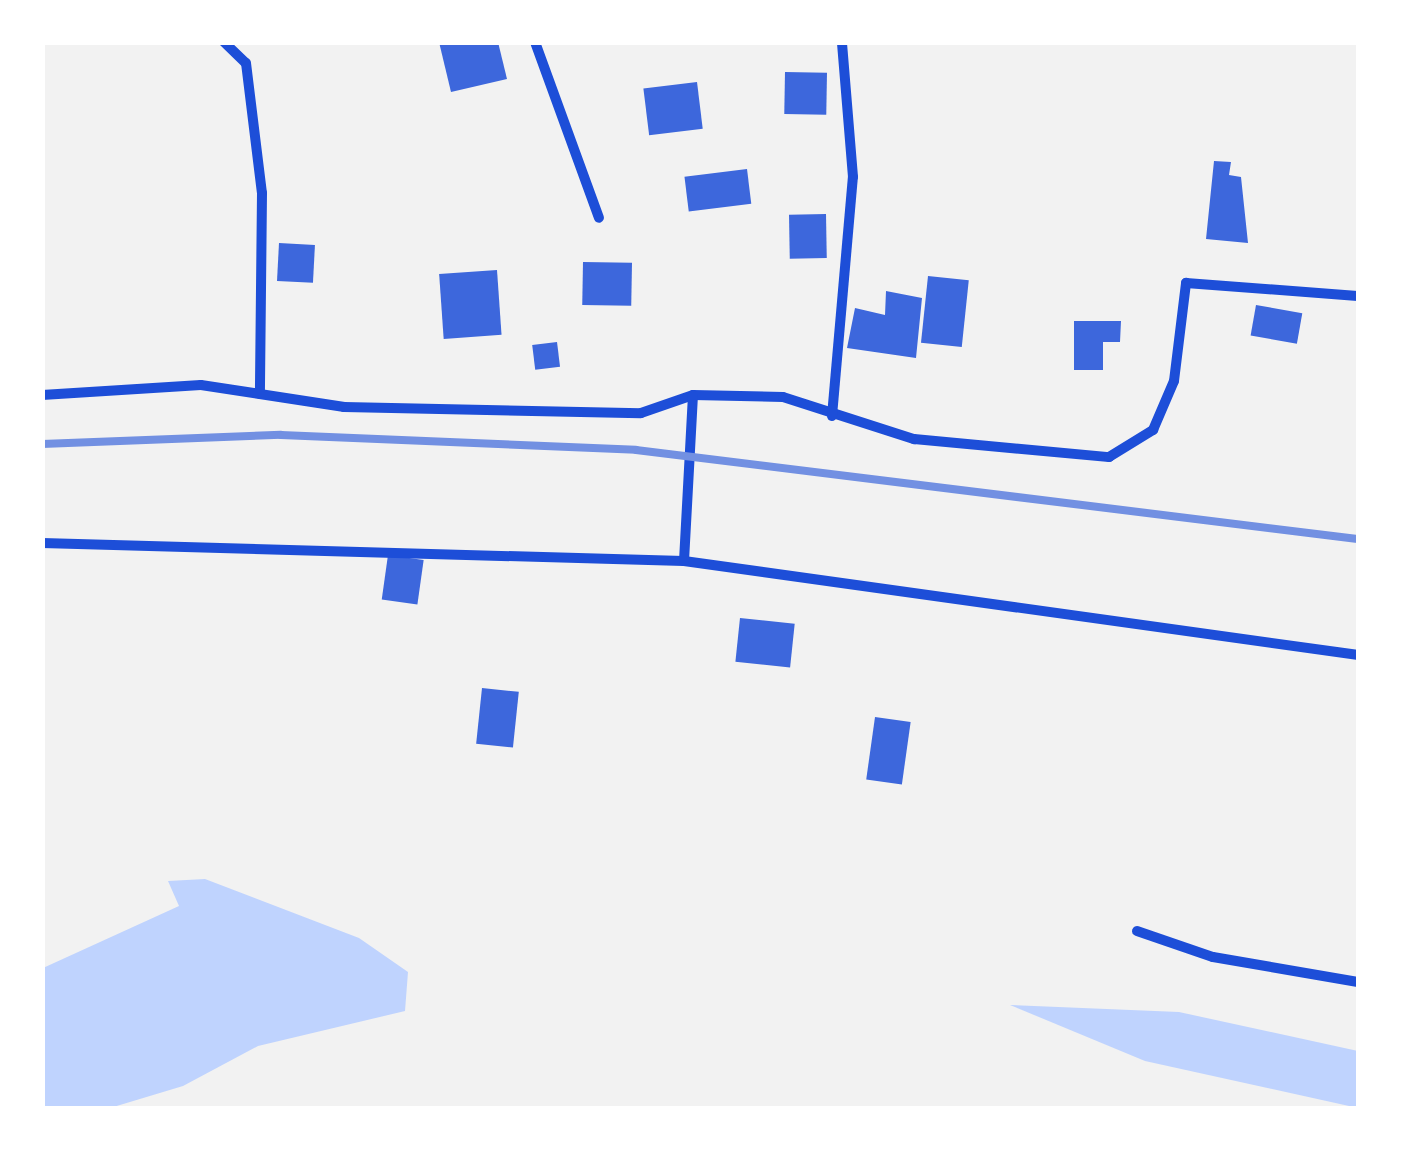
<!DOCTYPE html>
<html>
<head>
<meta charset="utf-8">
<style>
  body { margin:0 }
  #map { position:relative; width:1401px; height:1151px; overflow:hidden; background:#f2f2f2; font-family:"Alegreya Sans",sans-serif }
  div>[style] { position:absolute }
  .water>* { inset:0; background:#bfd3fe }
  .building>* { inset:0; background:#3d67dc; transform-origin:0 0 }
  .minor>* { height:10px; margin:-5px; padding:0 5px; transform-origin:5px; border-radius:5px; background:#1d4ed8 }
  .rail>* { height:8px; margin:-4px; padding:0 4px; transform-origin:4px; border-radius:4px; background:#7290e2 }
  span { translate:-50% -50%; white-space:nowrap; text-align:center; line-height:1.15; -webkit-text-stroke:8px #fff; paint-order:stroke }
  .frame { position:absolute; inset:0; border:45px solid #fff; pointer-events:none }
</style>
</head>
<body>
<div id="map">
  <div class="water">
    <div style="clip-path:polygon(205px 879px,359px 938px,408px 972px,405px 1011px,258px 1046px,183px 1086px,110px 1108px,43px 1108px,43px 968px,179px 906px,168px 881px)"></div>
    <div style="clip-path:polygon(1010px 1005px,1179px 1012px,1358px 1051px,1358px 1108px,1145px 1061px)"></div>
  </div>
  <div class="building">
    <div style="clip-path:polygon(439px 42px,498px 42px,507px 79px,451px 92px)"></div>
    <div style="left:785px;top:72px;width:42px;height:42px;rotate:1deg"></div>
    <div style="left:697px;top:82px;width:47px;height:54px;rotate:83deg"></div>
    <div style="clip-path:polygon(1214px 161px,1231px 162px,1229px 175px,1241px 177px,1248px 243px,1206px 239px)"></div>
    <div style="left:747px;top:169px;width:35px;height:63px;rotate:83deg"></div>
    <div style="left:826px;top:214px;width:44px;height:37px;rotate:89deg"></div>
    <div style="left:279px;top:243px;width:36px;height:38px;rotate:3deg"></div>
    <div style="left:583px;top:262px;width:49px;height:43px;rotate:1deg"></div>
    <div style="left:497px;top:270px;width:65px;height:58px;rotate:86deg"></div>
    <div style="left:928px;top:276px;width:41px;height:67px;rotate:6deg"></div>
    <div style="clip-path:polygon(886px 291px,922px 298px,916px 358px,847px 348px,855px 308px,885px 315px)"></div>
    <div style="left:1256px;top:305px;width:47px;height:31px;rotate:10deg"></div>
    <div style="clip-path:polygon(1074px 321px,1121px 321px,1120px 342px,1103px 342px,1103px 370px,1074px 370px)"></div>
    <div style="left:557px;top:342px;width:25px;height:25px;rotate:83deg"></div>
    <div style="left:388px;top:555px;width:36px;height:45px;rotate:8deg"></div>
    <div style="left:740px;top:618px;width:55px;height:44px;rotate:6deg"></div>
    <div style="left:482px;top:688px;width:37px;height:56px;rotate:6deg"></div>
    <div style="left:875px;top:717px;width:36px;height:63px;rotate:8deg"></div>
  </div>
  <div class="minor">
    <div style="left:224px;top:42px;width:30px;rotate:44deg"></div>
    <div style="left:246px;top:63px;width:131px;rotate:83deg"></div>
    <div style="left:262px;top:193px;width:201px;rotate:90.6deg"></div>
    <div style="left:535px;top:42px;width:187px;rotate:70deg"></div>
    <div style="left:42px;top:395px;width:159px;rotate:-3.6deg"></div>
    <div style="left:201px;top:385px;width:145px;rotate:8.7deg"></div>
    <div style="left:344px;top:407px;width:297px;rotate:1.2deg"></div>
    <div style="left:641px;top:413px;width:55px;rotate:-19.1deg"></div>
    <div style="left:693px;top:395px;width:90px;rotate:1.3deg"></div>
    <div style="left:783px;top:397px;width:138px;rotate:17.8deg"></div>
    <div style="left:914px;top:439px;width:196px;rotate:5.3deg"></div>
    <div style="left:1109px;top:457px;width:52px;rotate:-31.5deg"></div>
    <div style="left:1153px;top:430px;width:53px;rotate:-66.8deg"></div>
    <div style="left:1174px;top:381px;width:99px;rotate:-83deg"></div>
    <div style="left:1186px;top:283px;width:172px;rotate:4.3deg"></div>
    <div style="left:832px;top:416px;width:240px;rotate:-85deg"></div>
    <div style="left:853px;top:177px;width:135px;rotate:-94.7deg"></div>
    <div style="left:42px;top:543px;width:642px;rotate:1.61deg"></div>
    <div style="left:684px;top:561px;width:681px;rotate:7.94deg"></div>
    <div style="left:684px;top:561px;width:166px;rotate:-86.9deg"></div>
    <div style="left:1137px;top:931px;width:80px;rotate:18.9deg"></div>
    <div style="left:1213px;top:957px;width:147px;rotate:9.8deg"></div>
  </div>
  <div class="rail">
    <div style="left:42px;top:444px;width:239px;rotate:-2.2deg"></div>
    <div style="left:281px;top:435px;width:355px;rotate:2.4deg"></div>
    <div style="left:636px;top:450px;width:727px;rotate:7.03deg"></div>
  </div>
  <div class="frame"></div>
</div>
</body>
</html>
